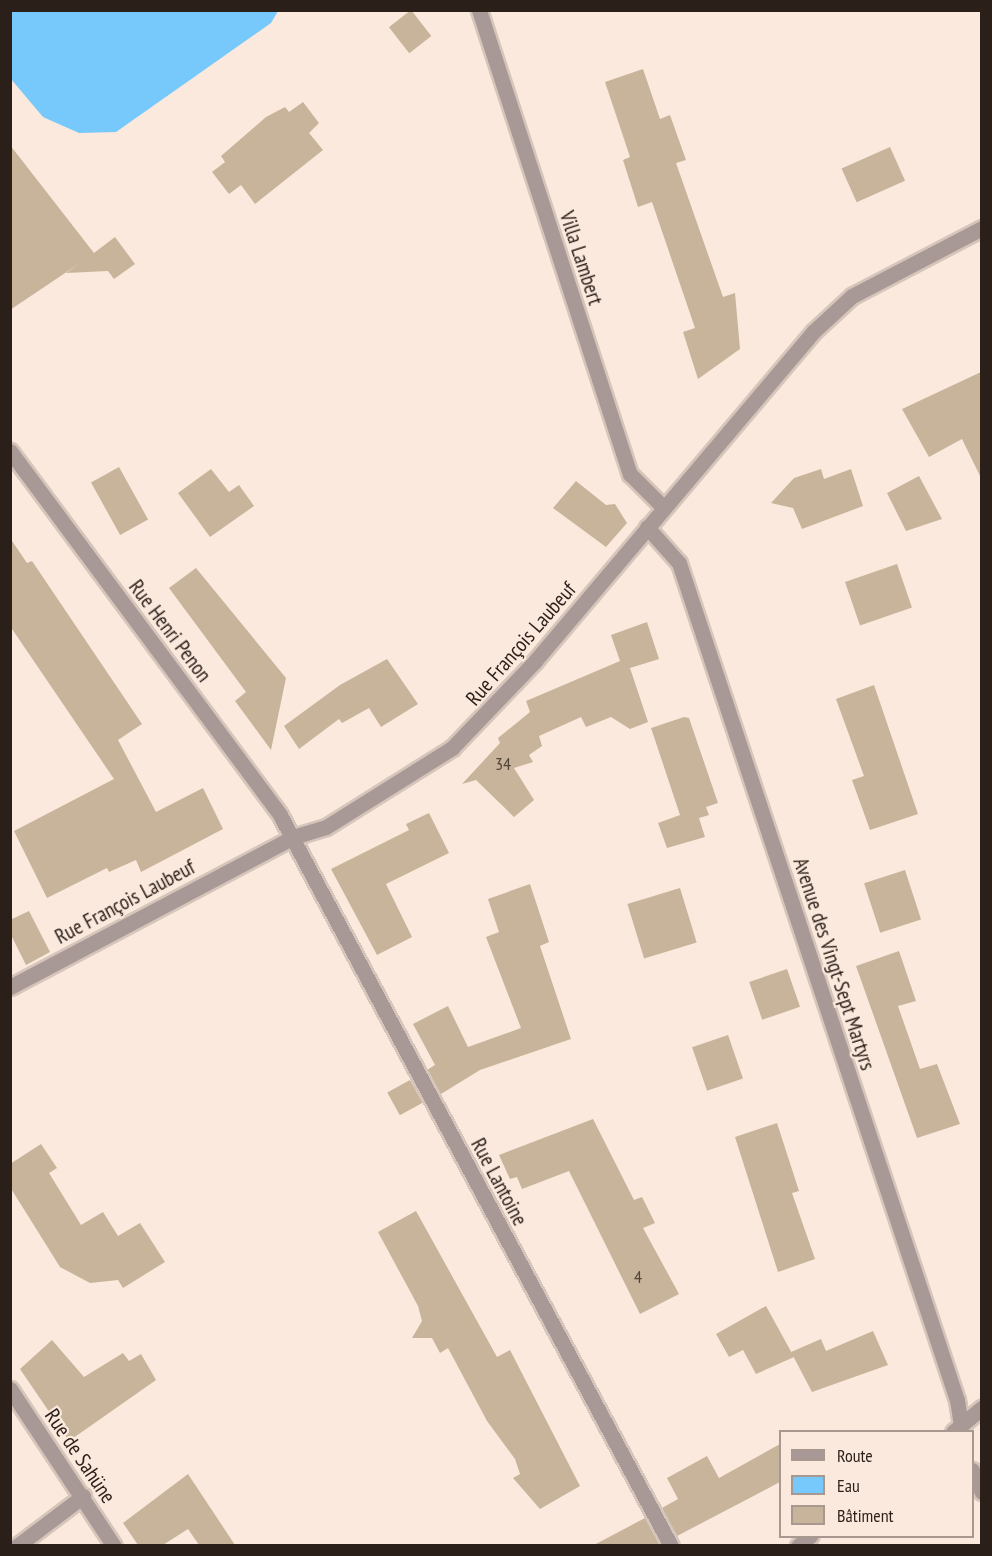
<!DOCTYPE html>
<html>
<head>
<meta charset="utf-8">
<style>
  body { margin:0 }
  #map { position:relative; width:992px; height:1556px; overflow:hidden; background:#fbe9dd; font-family:"PT Sans Narrow",sans-serif }
  div>[style] { position:absolute }
  .water>* { inset:0; background:#76c9fa }
  .building>* { inset:0; background:#c8b49a; transform-origin:0 0 }
  .roads { filter:drop-shadow(2px 0 #d6c5ba) drop-shadow(-2px 0 #d6c5ba) drop-shadow(0 2px #d6c5ba) drop-shadow(0 -2px #d6c5ba) }
  .minor>* { height:15px; margin:-7.5px; padding:0 7.5px; transform-origin:7.5px; border-radius:7.5px; background:#a99996 }
  .tertiary>* { height:15px; margin:-7.5px; padding:0 7.5px; transform-origin:7.5px; border-radius:7.5px; background:#a99996 }
  span { translate:-50% -50%; white-space:nowrap; text-align:center; line-height:1.15; -webkit-text-stroke:4.5px #fbe9dd; paint-order:stroke }
  .number-label { font-size:18px; color:#524439 }
  .number-label span { -webkit-text-stroke-width:0 }
  .street-label { font-size:21px; color:#2b1f19 }
  .frame { position:absolute; inset:0; border:12px solid #2b1f19; pointer-events:none }
  .legend { position:absolute; left:779px; top:1430px; width:195px; height:108px; box-sizing:border-box; background:#fbe9dd; border:2px solid #a8988f; margin:0; padding:8px 10px; list-style:none; font-size:18px; color:#2b1f19 }
  .legend li { display:flex; align-items:center; gap:12px; height:30px }
  .legend b { width:30px; border:2px solid #a8988f }
</style>
</head>
<body>
<div id="map">
  <div class="water">
    <div style="clip-path:polygon(10px 11px,11px 10px,278px 11px,271px 23px,116px 132px,79px 133px,43px 117px,11px 79px)"></div>
  </div>
  <div class="building">
    <div style="left:411px;top:10px;width:33px;height:28px;rotate:52deg"></div>
    <div style="clip-path:polygon(643px 69px,660px 119px,670px 115px,686px 160px,676px 163px,723px 297px,735px 293px,740px 349px,698px 379px,683px 332px,695px 328px,652px 202px,638px 207px,623px 160px,630px 157px,605px 82px)"></div>
    <div style="clip-path:polygon(303px 102px,319px 123px,309px 133px,323px 150px,255px 204px,241px 185px,229px 194px,212px 172px,225px 162px,221px 156px,266px 117px,285px 107px,289px 112px)"></div>
    <div style="clip-path:polygon(10px 145px,94px 253px,115px 237px,135px 264px,114px 279px,108px 271px,66px 273px,80px 263px,10px 310px)"></div>
    <div style="left:890px;top:147px;width:37px;height:53px;rotate:66deg"></div>
    <div style="clip-path:polygon(981px 372px,981px 478px,962px 439px,929px 457px,902px 409px)"></div>
    <div style="left:119px;top:467px;width:60px;height:32px;rotate:61deg"></div>
    <div style="clip-path:polygon(211px 469px,229px 492px,239px 485px,254px 506px,210px 537px,178px 493px)"></div>
    <div style="clip-path:polygon(821px 469px,824px 479px,851px 469px,863px 506px,802px 529px,793px 508px,771px 503px,794px 478px)"></div>
    <div style="clip-path:polygon(919px 476px,942px 519px,906px 531px,887px 493px)"></div>
    <div style="clip-path:polygon(576px 481px,606px 505px,615px 504px,627px 523px,606px 547px,553px 508px)"></div>
    <div style="clip-path:polygon(10px 538px,27px 563px,32px 561px,142px 724px,118px 740px,156px 812px,203px 788px,223px 829px,141px 872px,136px 860px,109px 872px,107px 868px,47px 898px,14px 831px,114px 779px,10px 626px)"></div>
    <div style="left:897px;top:564px;width:46px;height:55px;rotate:71deg"></div>
    <div style="clip-path:polygon(196px 568px,286px 678px,271px 750px,235px 701px,246px 692px,169px 588px)"></div>
    <div style="clip-path:polygon(647px 622px,659px 659px,630px 668px,648px 722px,630px 729px,611px 717px,586px 727px,581px 717px,539px 736px,542px 746px,529px 755px,533px 762px,514px 768px,534px 800px,514px 817px,476px 780px,462px 784px,500px 743px,498px 738px,530px 712px,526px 701px,620px 661px,611px 635px)"></div>
    <div style="clip-path:polygon(387px 659px,418px 704px,381px 727px,369px 708px,342px 723px,339px 719px,299px 749px,284px 726px,340px 685px)"></div>
    <div style="clip-path:polygon(874px 685px,918px 814px,870px 830px,852px 780px,864px 776px,836px 699px)"></div>
    <div style="clip-path:polygon(684px 717px,689px 718px,718px 803px,706px 807px,709px 815px,699px 818px,705px 837px,667px 848px,658px 823px,680px 815px,651px 728px)"></div>
    <div style="clip-path:polygon(429px 813px,449px 853px,386px 884px,412px 937px,377px 955px,331px 869px,409px 830px,406px 824px)"></div>
    <div style="left:905px;top:870px;width:52px;height:43px;rotate:72deg"></div>
    <div style="clip-path:polygon(530px 884px,549px 942px,540px 946px,571px 1039px,480px 1070px,441px 1094px,427px 1070px,435px 1065px,413px 1024px,448px 1006px,468px 1047px,521px 1028px,486px 937px,499px 932px,488px 899px)"></div>
    <div style="left:680px;top:888px;width:57px;height:55px;rotate:73deg"></div>
    <div style="clip-path:polygon(29px 911px,50px 952px,26px 965px,10px 933px,10px 920px)"></div>
    <div style="clip-path:polygon(899px 951px,916px 1001px,898px 1006px,920px 1069px,937px 1064px,960px 1124px,917px 1138px,856px 966px)"></div>
    <div style="left:787px;top:969px;width:40px;height:40px;rotate:71deg"></div>
    <div style="left:728px;top:1035px;width:46px;height:38px;rotate:71deg"></div>
    <div style="left:410px;top:1080px;width:26px;height:26px;rotate:61deg"></div>
    <div style="clip-path:polygon(593px 1119px,634px 1200px,642px 1197px,655px 1223px,643px 1228px,679px 1294px,640px 1314px,569px 1171px,522px 1189px,517px 1177px,510px 1179px,499px 1155px)"></div>
    <div style="clip-path:polygon(777px 1123px,799px 1191px,792px 1193px,815px 1259px,778px 1272px,735px 1137px)"></div>
    <div style="clip-path:polygon(41px 1144px,57px 1168px,49px 1173px,81px 1225px,103px 1212px,118px 1236px,140px 1223px,165px 1262px,123px 1288px,118px 1280px,90px 1283px,60px 1267px,10px 1187px,10px 1164px)"></div>
    <div style="clip-path:polygon(416px 1211px,497px 1357px,510px 1350px,580px 1486px,540px 1509px,513px 1478px,520px 1474px,515px 1459px,487px 1421px,448px 1348px,440px 1353px,432px 1338px,412px 1338px,422px 1321px,418px 1306px,378px 1232px)"></div>
    <div style="clip-path:polygon(766px 1306px,794px 1357px,756px 1374px,743px 1350px,729px 1357px,716px 1334px)"></div>
    <div style="clip-path:polygon(873px 1331px,888px 1365px,812px 1392px,791px 1352px,821px 1339px,826px 1351px)"></div>
    <div style="clip-path:polygon(52px 1340px,84px 1377px,123px 1353px,129px 1361px,141px 1354px,156px 1380px,69px 1441px,20px 1369px)"></div>
    <div style="clip-path:polygon(780px 1444px,780px 1482px,677px 1536px,662px 1508px,678px 1499px,667px 1478px,707px 1456px,719px 1478px)"></div>
    <div style="clip-path:polygon(188px 1474px,235px 1545px,199px 1545px,188px 1529px,163px 1545px,138px 1545px,123px 1523px)"></div>
    <div style="clip-path:polygon(645px 1518px,660px 1545px,594px 1545px)"></div>
  </div>
  <div class="roads">
    <div class="minor">
      <div style="left:479px;top:10px;width:488px;rotate:72deg"></div>
      <div style="left:630px;top:474px;width:47px;rotate:45deg"></div>
      <div style="left:10px;top:451px;width:453px;rotate:53.4deg"></div>
      <div style="left:280px;top:815px;width:829px;rotate:61.86deg"></div>
      <div style="left:647px;top:527px;width:48px;rotate:48.4deg"></div>
      <div style="left:679px;top:563px;width:882px;rotate:71.63deg"></div>
      <div style="left:957px;top:1400px;width:25px;rotate:81deg"></div>
      <div style="left:10px;top:987px;width:320px;rotate:-27.9deg"></div>
      <div style="left:293px;top:837px;width:34px;rotate:-17deg"></div>
      <div style="left:326px;top:827px;width:149px;rotate:-32.1deg"></div>
      <div style="left:452px;top:748px;width:120px;rotate:-46.3deg"></div>
      <div style="left:535px;top:661px;width:431px;rotate:-49.8deg"></div>
      <div style="left:813px;top:332px;width:53px;rotate:-42.7deg"></div>
      <div style="left:852px;top:296px;width:147px;rotate:-27.6deg"></div>
      <div style="left:10px;top:1389px;width:188px;rotate:56.5deg"></div>
      <div style="left:17px;top:1546px;width:83px;rotate:-37.1deg"></div>
    </div>
    <div class="tertiary">
      <div style="left:953px;top:1432px;width:38px;rotate:-40deg"></div>
      <div style="left:972px;top:1470px;width:24px;rotate:66deg"></div>
      <div style="left:798px;top:1546px;width:16px;rotate:-40deg"></div>
    </div>
  </div>
  <div class="number-label">
    <span style="left:503px;top:764px">34</span>
    <span style="left:638px;top:1277px">4</span>
  </div>
  <div class="street-label">
    <span style="left:581px;top:258px;rotate:72deg">Villa Lambert</span>
    <span style="left:170px;top:631px;rotate:53deg">Rue Henri Penon</span>
    <span style="left:521px;top:644px;rotate:-49deg">Rue François Laubeuf</span>
    <span style="left:125px;top:902px;rotate:-28deg">Rue François Laubeuf</span>
    <span style="left:834px;top:964px;rotate:72deg">Avenue des Vingt-Sept Martyrs</span>
    <span style="left:499px;top:1182px;rotate:62deg">Rue Lantoine</span>
    <span style="left:80px;top:1456px;rotate:56deg">Rue de Sahüne</span>
  </div>
  <div class="frame"></div>
  <ul class="legend">
  <li><b style="height:8px;background:#a99996"></b>Route</li>
  <li><b style="height:16px;background:#76c9fa"></b>Eau</li>
  <li><b style="height:16px;background:#c8b49a"></b>Bâtiment</li>
  </ul>
</div>
</body>
</html>
